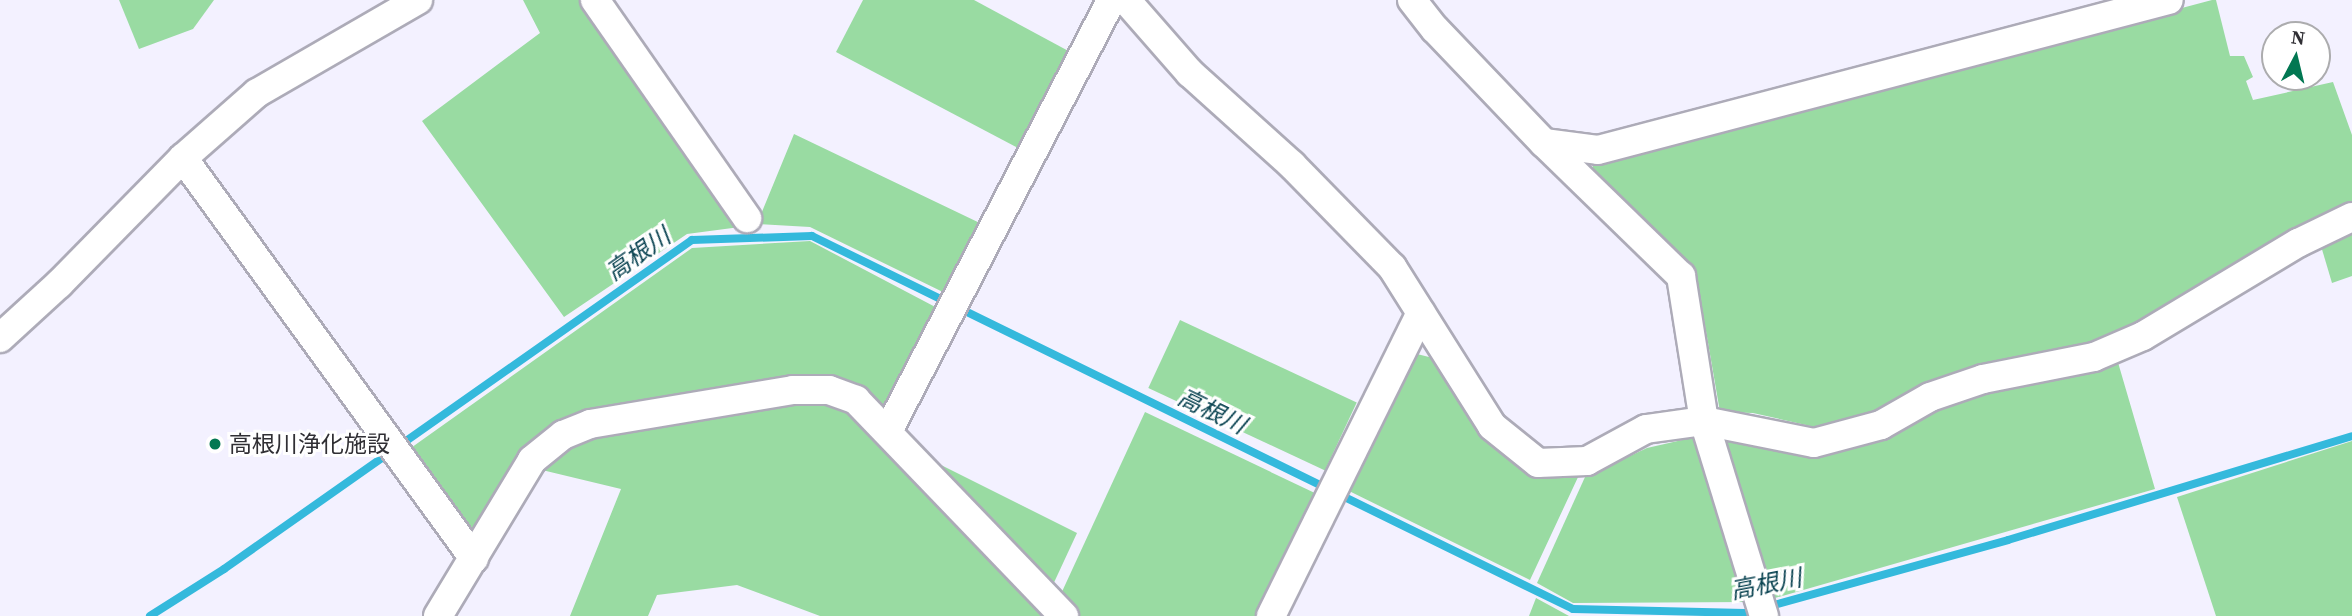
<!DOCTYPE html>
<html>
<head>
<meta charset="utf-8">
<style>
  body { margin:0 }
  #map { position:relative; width:2352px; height:616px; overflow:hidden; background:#f3f1ff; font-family:"Source Serif 4","Noto Sans JP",serif }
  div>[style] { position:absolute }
  .green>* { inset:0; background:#99dba2; transform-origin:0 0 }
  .stream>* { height:8px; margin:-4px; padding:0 4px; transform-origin:4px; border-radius:4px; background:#34b9dc }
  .roads { filter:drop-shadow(2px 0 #adabb8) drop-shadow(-2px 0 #adabb8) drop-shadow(0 2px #adabb8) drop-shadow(0 -2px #adabb8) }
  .minor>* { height:28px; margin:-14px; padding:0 14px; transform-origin:14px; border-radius:14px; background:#fff }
  .dots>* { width:19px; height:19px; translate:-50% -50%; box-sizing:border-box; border:4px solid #fff; border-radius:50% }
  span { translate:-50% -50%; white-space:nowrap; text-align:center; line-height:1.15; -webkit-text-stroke:6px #fff; paint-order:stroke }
  .poi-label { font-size:23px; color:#302f34 }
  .left { translate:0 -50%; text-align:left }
  .water-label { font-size:24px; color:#084250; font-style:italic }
  .north { position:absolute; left:2261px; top:21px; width:70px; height:70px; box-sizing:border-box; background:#fff; border:2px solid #acacae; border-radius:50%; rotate:7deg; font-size:19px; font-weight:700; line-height:28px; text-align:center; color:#302f34 }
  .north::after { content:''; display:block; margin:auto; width:24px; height:32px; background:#027752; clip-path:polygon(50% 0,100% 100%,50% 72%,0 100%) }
</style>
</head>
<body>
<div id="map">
  <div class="green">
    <div style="clip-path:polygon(119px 0,214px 0,193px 29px,139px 49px)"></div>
    <div style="clip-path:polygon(523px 0,583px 0,740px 227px,687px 234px,564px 317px,422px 121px,540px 33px)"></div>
    <div style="clip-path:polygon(863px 0,974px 0,1074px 54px,1022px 150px,836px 52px)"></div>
    <div style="clip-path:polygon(2212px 0,2216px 0,2230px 56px,2244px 56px,2253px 77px,2246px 81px,2253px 100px,2333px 82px,2352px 135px,2352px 207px,2095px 348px,1879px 411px,1815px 427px,1753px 413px,1720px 412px,1697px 279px,1588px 176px,1594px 164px,1606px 161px)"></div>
    <div style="clip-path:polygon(794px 134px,984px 225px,949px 295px,810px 227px,757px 224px)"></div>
    <div style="clip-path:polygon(2352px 228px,2352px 276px,2332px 283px,2321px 246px)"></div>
    <div style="clip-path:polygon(810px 241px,941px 310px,886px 417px,855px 390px,592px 413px,473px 541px,408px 450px,692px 248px)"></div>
    <div style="left:1180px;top:320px;width:195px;height:75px;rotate:25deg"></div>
    <div style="clip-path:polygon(1417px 354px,1437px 359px,1485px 431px,1579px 475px,1530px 580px,1345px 489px,1410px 356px)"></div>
    <div style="clip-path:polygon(2117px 359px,2155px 489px,1768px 600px,1723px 433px,1817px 452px,1936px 403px)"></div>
    <div style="clip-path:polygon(825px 401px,852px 408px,1050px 616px,820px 616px,737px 585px,657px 595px,648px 616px,570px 616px,621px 489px,542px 470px,572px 443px,792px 402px)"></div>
    <div style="clip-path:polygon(1145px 412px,1319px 495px,1256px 616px,1077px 616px,1060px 596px)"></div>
    <div style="clip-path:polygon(1704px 435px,1748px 602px,1573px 603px,1537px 583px,1585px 477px,1647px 448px)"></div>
    <div style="clip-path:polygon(2352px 441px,2352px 616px,2216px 616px,2177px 497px)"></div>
    <div style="clip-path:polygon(919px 454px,1077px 533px,1051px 589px)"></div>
    <div style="clip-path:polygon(1536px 598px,1569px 616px,1529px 616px)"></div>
  </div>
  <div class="stream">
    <div style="left:150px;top:616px;width:88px;rotate:-32.4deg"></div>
    <div style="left:224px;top:569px;width:572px;rotate:-35.11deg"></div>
    <div style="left:692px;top:240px;width:120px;rotate:-1.9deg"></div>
    <div style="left:812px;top:236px;width:847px;rotate:26.11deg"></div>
    <div style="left:1573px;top:609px;width:172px;rotate:1.3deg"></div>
    <div style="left:1745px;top:613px;width:273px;rotate:-15.5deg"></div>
    <div style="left:2008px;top:540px;width:359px;rotate:-16.8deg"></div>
  </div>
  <div class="roads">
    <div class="minor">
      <div style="left:595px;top:0;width:266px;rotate:55.1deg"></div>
      <div style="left:1126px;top:0;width:97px;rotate:48.8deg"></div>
      <div style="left:1190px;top:73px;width:137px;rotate:42deg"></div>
      <div style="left:1292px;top:165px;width:143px;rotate:45.6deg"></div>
      <div style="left:1392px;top:267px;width:188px;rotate:57.8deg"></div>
      <div style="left:1492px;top:426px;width:59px;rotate:38.8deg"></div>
      <div style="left:1538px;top:463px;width:49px;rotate:-2.3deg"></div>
      <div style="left:1587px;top:461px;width:67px;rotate:-28.5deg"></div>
      <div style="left:1646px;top:429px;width:59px;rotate:-7.9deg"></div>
      <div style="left:1704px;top:421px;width:112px;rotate:11.3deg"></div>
      <div style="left:1814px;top:443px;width:69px;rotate:-15deg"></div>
      <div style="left:1881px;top:425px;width:56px;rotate:-29.7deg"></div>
      <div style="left:1930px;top:397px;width:56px;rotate:-18.8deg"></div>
      <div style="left:1983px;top:379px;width:113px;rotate:-11.2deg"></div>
      <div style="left:2094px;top:357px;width:53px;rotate:-23.2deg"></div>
      <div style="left:2143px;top:336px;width:181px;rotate:-31deg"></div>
      <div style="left:2298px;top:243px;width:60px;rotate:-25.7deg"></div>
      <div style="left:1412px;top:0;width:37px;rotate:52deg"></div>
      <div style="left:1435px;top:29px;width:158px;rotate:46.3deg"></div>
      <div style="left:1544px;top:143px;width:54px;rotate:7.4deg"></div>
      <div style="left:1598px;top:150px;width:590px;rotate:-14.72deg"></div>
      <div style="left:1544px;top:143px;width:191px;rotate:44.2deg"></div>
      <div style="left:1681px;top:276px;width:147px;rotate:81deg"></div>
      <div style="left:1704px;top:421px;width:204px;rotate:72.9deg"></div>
      <div style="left:183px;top:158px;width:495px;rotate:54deg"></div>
      <div style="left:0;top:338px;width:80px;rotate:-42.5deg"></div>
      <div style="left:59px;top:284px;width:177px;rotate:-45.5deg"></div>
      <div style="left:183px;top:158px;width:98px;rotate:-41.3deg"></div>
      <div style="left:257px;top:93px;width:186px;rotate:-30deg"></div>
      <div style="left:888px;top:431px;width:485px;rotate:-62.6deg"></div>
      <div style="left:438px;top:616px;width:182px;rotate:-58.9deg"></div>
      <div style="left:532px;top:460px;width:40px;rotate:-39deg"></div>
      <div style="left:563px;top:435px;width:29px;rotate:-22deg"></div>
      <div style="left:590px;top:424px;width:206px;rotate:-9.5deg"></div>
      <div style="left:793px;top:390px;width:36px"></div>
      <div style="left:829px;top:390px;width:29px;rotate:20deg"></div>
      <div style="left:856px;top:400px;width:300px;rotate:46.1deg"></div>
      <div style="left:1271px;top:616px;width:338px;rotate:-63.7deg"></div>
    </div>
  </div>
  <div class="dots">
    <div style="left:215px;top:444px;background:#027752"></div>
  </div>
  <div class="poi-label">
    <span class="left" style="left:229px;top:444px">高根川浄化施設</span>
  </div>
  <div class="water-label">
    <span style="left:638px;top:254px;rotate:-35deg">高根川</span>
    <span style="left:1212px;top:411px;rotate:26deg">高根川</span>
    <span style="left:1766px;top:584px;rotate:-11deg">高根川</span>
  </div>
  <div class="north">N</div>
</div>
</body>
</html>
